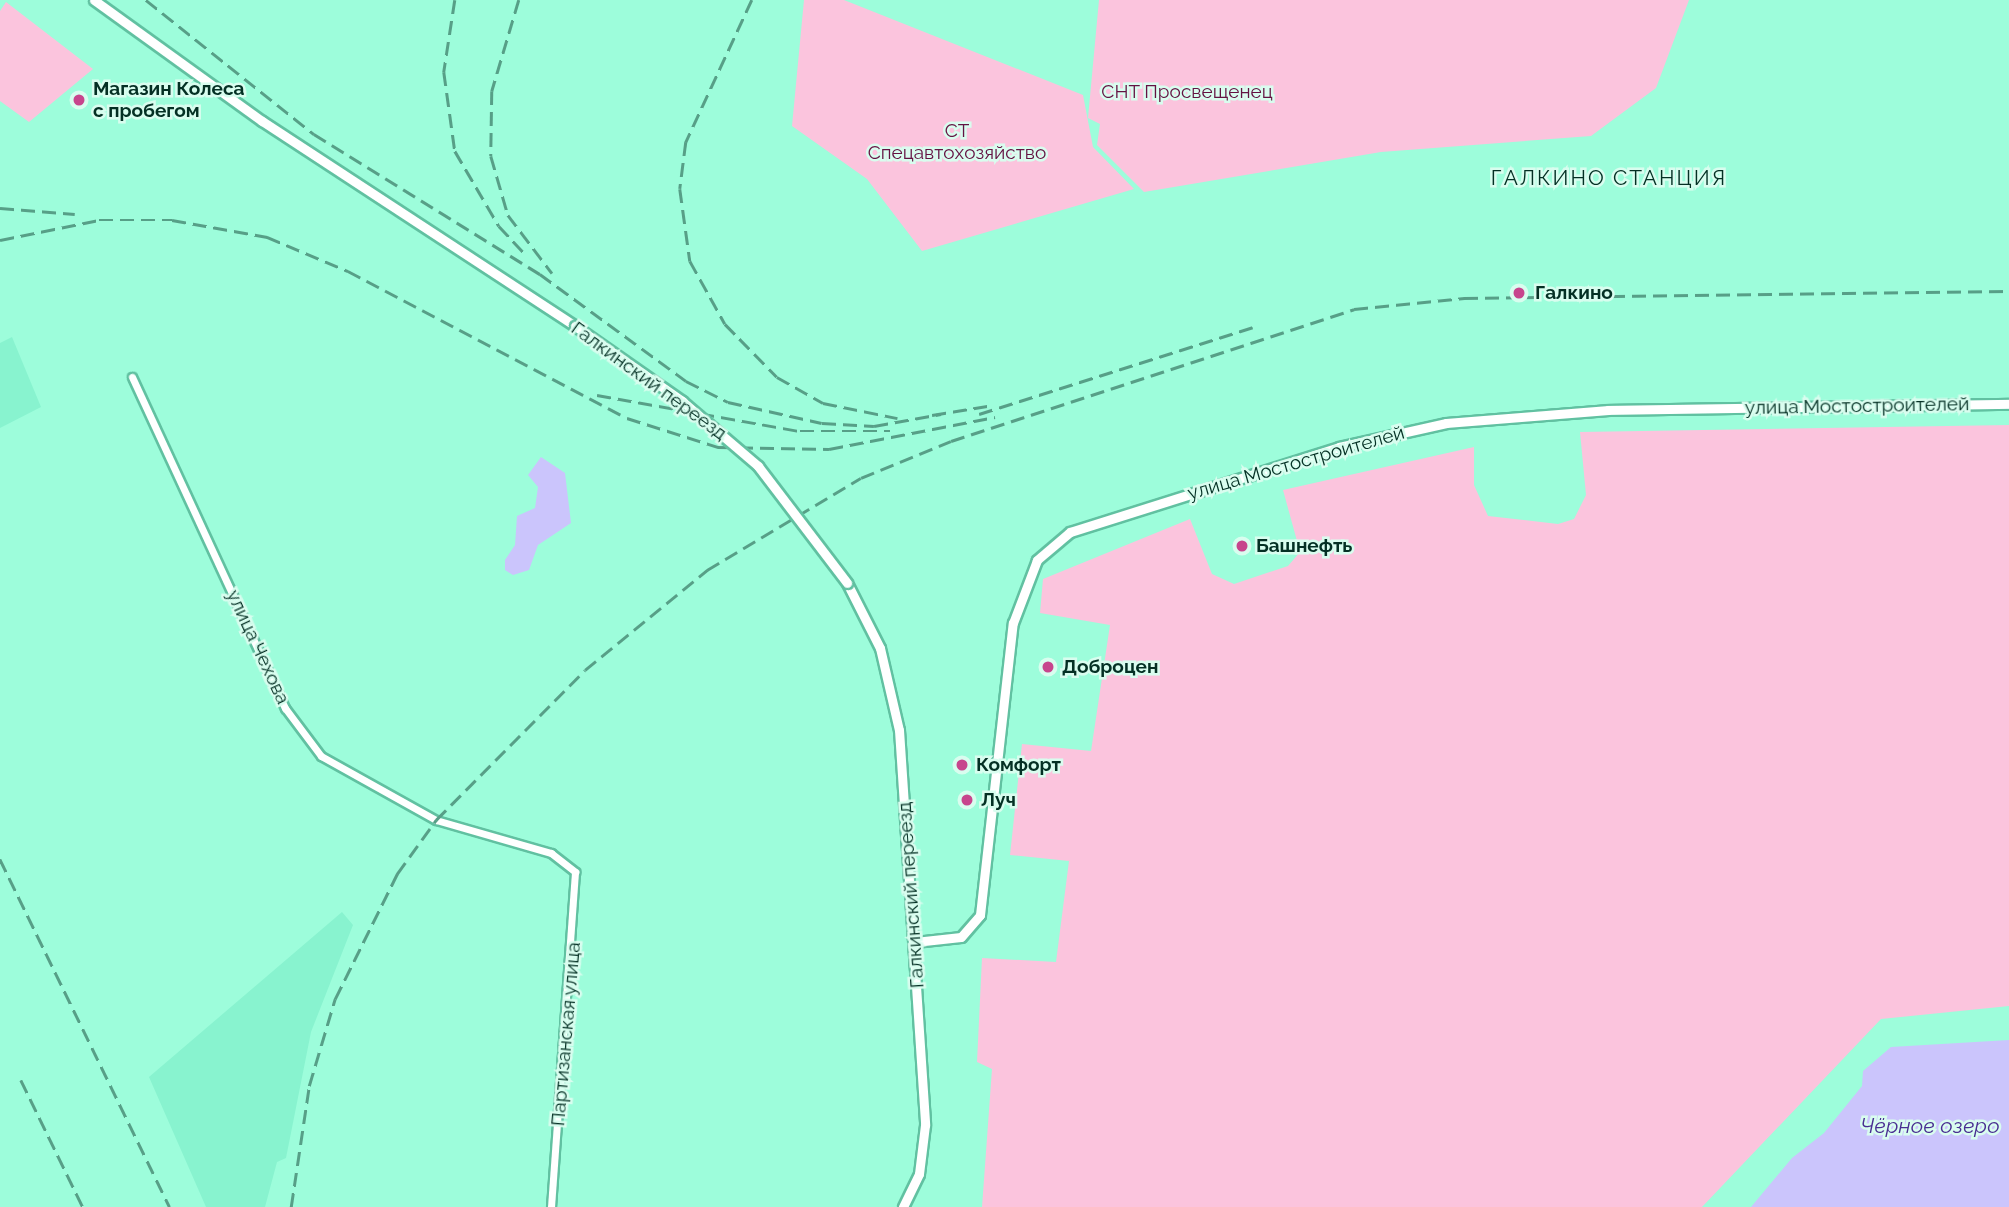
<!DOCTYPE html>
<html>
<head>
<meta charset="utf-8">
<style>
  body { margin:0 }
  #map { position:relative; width:2009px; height:1207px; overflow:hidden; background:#9dfddb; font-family:Raleway,sans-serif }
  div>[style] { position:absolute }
  .built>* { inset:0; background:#88f3cf }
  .green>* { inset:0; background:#fbc4dd }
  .water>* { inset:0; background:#cbc5fc }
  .roads { filter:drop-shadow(2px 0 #61c1a1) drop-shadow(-2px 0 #61c1a1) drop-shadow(0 2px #61c1a1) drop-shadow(0 -2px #61c1a1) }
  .minor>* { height:7px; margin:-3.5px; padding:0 3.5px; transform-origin:3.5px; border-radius:3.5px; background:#fff }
  .major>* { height:9px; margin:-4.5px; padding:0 4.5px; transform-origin:4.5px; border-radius:4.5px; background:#fff }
  .rail>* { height:2.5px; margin-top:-1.25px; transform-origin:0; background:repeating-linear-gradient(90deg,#579f87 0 14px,transparent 0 21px) }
  .bridges { filter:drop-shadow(2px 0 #61c1a1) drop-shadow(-2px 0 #61c1a1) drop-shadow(0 2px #61c1a1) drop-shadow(0 -2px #61c1a1) }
  .major-bridge>* { height:9px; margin:-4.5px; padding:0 4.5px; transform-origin:4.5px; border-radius:4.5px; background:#fff }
  .dots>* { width:19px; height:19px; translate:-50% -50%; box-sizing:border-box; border:4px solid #d9fdef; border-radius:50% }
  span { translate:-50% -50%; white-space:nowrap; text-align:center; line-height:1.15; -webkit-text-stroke:5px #d9fdef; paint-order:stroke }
  .poi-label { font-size:19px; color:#043024; font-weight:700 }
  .left { translate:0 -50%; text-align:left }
  .park-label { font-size:19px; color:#641242 }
  .street-label { font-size:19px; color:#043024 }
  .neighbourhood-label { font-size:21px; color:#043024; letter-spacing:2px }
  .water-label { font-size:21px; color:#492e92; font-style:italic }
</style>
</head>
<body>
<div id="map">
  <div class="built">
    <div style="clip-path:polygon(12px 337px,41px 407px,0 428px,0 343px)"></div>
    <div style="clip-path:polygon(342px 912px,353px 925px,311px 1032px,286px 1158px,277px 1162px,265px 1207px,206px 1207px,149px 1077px)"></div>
  </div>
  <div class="green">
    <div style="clip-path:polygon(804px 0,844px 0,1083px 95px,1093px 147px,1134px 189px,922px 251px,867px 179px,792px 126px)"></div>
    <div style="clip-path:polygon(1099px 0,1689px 0,1656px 88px,1591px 136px,1381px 152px,1144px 192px,1097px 145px,1100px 124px,1088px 118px)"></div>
    <div style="clip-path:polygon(6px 2px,93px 69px,29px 122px,0 101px,0 11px)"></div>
    <div style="clip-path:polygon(2009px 425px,2009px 1006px,1881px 1019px,1702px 1207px,982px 1207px,992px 1069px,977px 1062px,982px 958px,1056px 962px,1069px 861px,1010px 855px,1022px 744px,1091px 751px,1110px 625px,1040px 613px,1043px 579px,1190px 519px,1212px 574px,1234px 584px,1288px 566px,1300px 552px,1283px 490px,1474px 447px,1474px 485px,1488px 516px,1558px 524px,1574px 519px,1586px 495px,1580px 432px)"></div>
  </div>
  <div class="water">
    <div style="clip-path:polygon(541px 457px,565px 473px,571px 523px,538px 545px,529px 570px,513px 575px,505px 570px,505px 560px,515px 545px,517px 516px,535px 508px,538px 487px,528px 475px)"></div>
    <div style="clip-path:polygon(2009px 1040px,2009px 1207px,1751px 1207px,1792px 1158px,1824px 1133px,1862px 1086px,1863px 1071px,1891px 1047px)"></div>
  </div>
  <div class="roads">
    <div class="minor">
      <div style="left:132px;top:377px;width:365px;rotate:65.2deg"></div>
      <div style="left:285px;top:708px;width:60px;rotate:53.1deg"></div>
      <div style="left:321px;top:756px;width:132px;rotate:29.1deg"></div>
      <div style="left:436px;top:820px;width:120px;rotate:16deg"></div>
      <div style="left:551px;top:853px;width:31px;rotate:38deg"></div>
      <div style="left:575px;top:872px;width:336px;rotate:94.1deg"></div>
    </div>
    <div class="major">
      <div style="left:94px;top:0;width:207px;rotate:35.8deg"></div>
      <div style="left:262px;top:121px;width:374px;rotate:33.2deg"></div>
      <div style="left:847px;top:583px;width:73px;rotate:63.1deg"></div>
      <div style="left:880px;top:648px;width:84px;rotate:77deg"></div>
      <div style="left:899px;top:730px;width:396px;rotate:86.2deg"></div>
      <div style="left:925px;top:1125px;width:49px;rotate:97deg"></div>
      <div style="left:919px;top:1174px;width:37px;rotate:116deg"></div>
      <div style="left:915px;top:942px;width:46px;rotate:-6.2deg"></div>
      <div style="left:961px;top:937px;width:29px;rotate:-49deg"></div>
      <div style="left:980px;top:915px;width:294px;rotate:-83.6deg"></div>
      <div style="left:1013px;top:623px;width:67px;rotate:-69.1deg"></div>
      <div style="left:1037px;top:560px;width:43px;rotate:-40.3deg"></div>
      <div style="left:1070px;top:532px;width:282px;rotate:-17.5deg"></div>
      <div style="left:1339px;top:447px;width:110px;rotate:-12.6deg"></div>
      <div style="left:1446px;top:423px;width:163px;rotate:-4.6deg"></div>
      <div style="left:1608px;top:410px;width:401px;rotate:-0.9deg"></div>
    </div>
  </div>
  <div class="rail">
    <div style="left:146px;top:0;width:215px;rotate:38.6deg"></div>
    <div style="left:314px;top:134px;width:266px;rotate:31.8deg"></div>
    <div style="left:540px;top:274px;width:181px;rotate:36.2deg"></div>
    <div style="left:686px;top:381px;width:47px;rotate:26.6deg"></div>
    <div style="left:728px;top:402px;width:96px;rotate:12.6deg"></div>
    <div style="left:822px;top:423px;width:52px;rotate:3.3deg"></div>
    <div style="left:874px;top:426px;width:68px;rotate:-10.2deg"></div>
    <div style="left:455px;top:0;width:73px;rotate:98.7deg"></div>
    <div style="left:444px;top:72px;width:80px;rotate:82.1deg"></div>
    <div style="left:455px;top:151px;width:87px;rotate:59.6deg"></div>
    <div style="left:499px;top:226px;width:37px;rotate:47deg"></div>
    <div style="left:519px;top:0;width:95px;rotate:106.5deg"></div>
    <div style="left:492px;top:91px;width:65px;rotate:90.9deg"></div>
    <div style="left:491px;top:156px;width:61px;rotate:73.9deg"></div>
    <div style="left:508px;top:215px;width:73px;rotate:52.8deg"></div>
    <div style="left:752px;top:0;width:157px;rotate:114.9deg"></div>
    <div style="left:686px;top:142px;width:47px;rotate:97.3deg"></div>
    <div style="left:680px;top:189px;width:73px;rotate:82.1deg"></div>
    <div style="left:690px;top:261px;width:72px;rotate:60.9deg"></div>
    <div style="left:725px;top:324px;width:74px;rotate:45.5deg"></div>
    <div style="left:777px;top:377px;width:53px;rotate:29.5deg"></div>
    <div style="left:823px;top:403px;width:76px;rotate:11.5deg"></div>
    <div style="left:0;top:208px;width:75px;rotate:4.6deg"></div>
    <div style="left:0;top:240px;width:101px;rotate:-11.4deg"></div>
    <div style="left:99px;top:220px;width:73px"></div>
    <div style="left:172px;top:220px;width:97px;rotate:10.1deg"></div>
    <div style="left:267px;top:237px;width:88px;rotate:22.8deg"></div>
    <div style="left:348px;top:271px;width:315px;rotate:27.8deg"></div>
    <div style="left:627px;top:418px;width:96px;rotate:17.7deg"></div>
    <div style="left:718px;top:447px;width:111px;rotate:1deg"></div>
    <div style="left:829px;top:449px;width:169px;rotate:-10.9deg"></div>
    <div style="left:597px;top:395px;width:206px;rotate:10.1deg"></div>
    <div style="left:800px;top:431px;width:90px"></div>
    <div style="left:979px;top:414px;width:287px;rotate:-17.6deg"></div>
    <div style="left:932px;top:415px;width:56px;rotate:-9.3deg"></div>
    <div style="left:0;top:859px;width:387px;rotate:64deg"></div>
    <div style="left:21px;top:1080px;width:141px;rotate:64deg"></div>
    <div style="left:291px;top:1207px;width:122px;rotate:-81.5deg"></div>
    <div style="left:309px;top:1086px;width:91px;rotate:-73.4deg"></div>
    <div style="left:335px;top:999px;width:140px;rotate:-63.6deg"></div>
    <div style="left:397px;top:874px;width:67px;rotate:-54.2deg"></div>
    <div style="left:436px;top:820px;width:211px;rotate:-45.2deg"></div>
    <div style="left:585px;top:670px;width:158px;rotate:-39.3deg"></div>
    <div style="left:707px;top:570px;width:179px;rotate:-30.9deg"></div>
    <div style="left:861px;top:478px;width:97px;rotate:-22.3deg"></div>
    <div style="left:951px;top:441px;width:424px;rotate:-18.1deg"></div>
    <div style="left:1354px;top:309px;width:111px;rotate:-5.7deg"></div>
    <div style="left:1464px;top:298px;width:545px;rotate:-0.74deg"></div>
  </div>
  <div class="bridges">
    <div class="major-bridge">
      <div style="left:575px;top:326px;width:131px;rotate:35deg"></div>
      <div style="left:682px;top:401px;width:100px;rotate:40.5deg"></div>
      <div style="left:758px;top:466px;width:147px;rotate:52.7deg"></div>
    </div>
  </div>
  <div class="dots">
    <div style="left:79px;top:100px;background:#c7458d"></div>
    <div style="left:1519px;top:293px;background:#c7458d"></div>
    <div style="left:1242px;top:546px;background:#c7458d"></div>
    <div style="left:1048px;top:667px;background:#c7458d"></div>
    <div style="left:962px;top:765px;background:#c7458d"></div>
    <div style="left:967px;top:800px;background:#c7458d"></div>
  </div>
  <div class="poi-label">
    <span class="left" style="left:93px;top:100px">Магазин Колеса<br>с пробегом</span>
    <span class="left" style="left:1535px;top:293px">Галкино</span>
    <span class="left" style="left:1256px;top:546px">Башнефть</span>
    <span class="left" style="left:1062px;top:667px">Доброцен</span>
    <span class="left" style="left:976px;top:765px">Комфорт</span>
    <span class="left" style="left:981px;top:800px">Луч</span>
  </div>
  <div class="park-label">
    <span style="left:1187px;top:92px">СНТ Просвещенец</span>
    <span style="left:957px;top:142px">СТ<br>Спецавтохозяйство</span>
  </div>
  <div class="street-label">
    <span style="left:649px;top:381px;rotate:36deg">Галкинский переезд</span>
    <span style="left:1857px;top:406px;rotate:-1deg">улица Мостостроителей</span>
    <span style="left:1296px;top:463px;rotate:-16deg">улица Мостостроителей</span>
    <span style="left:258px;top:647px;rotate:65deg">улица Чехова</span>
    <span style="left:911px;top:895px;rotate:-94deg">Галкинский переезд</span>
    <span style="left:566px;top:1034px;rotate:-85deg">Партизанская улица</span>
  </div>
  <div class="neighbourhood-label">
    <span style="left:1609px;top:178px">ГАЛКИНО СТАНЦИЯ</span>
  </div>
  <div class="water-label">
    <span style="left:1930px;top:1126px">Чёрное озеро</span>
  </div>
</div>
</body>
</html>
